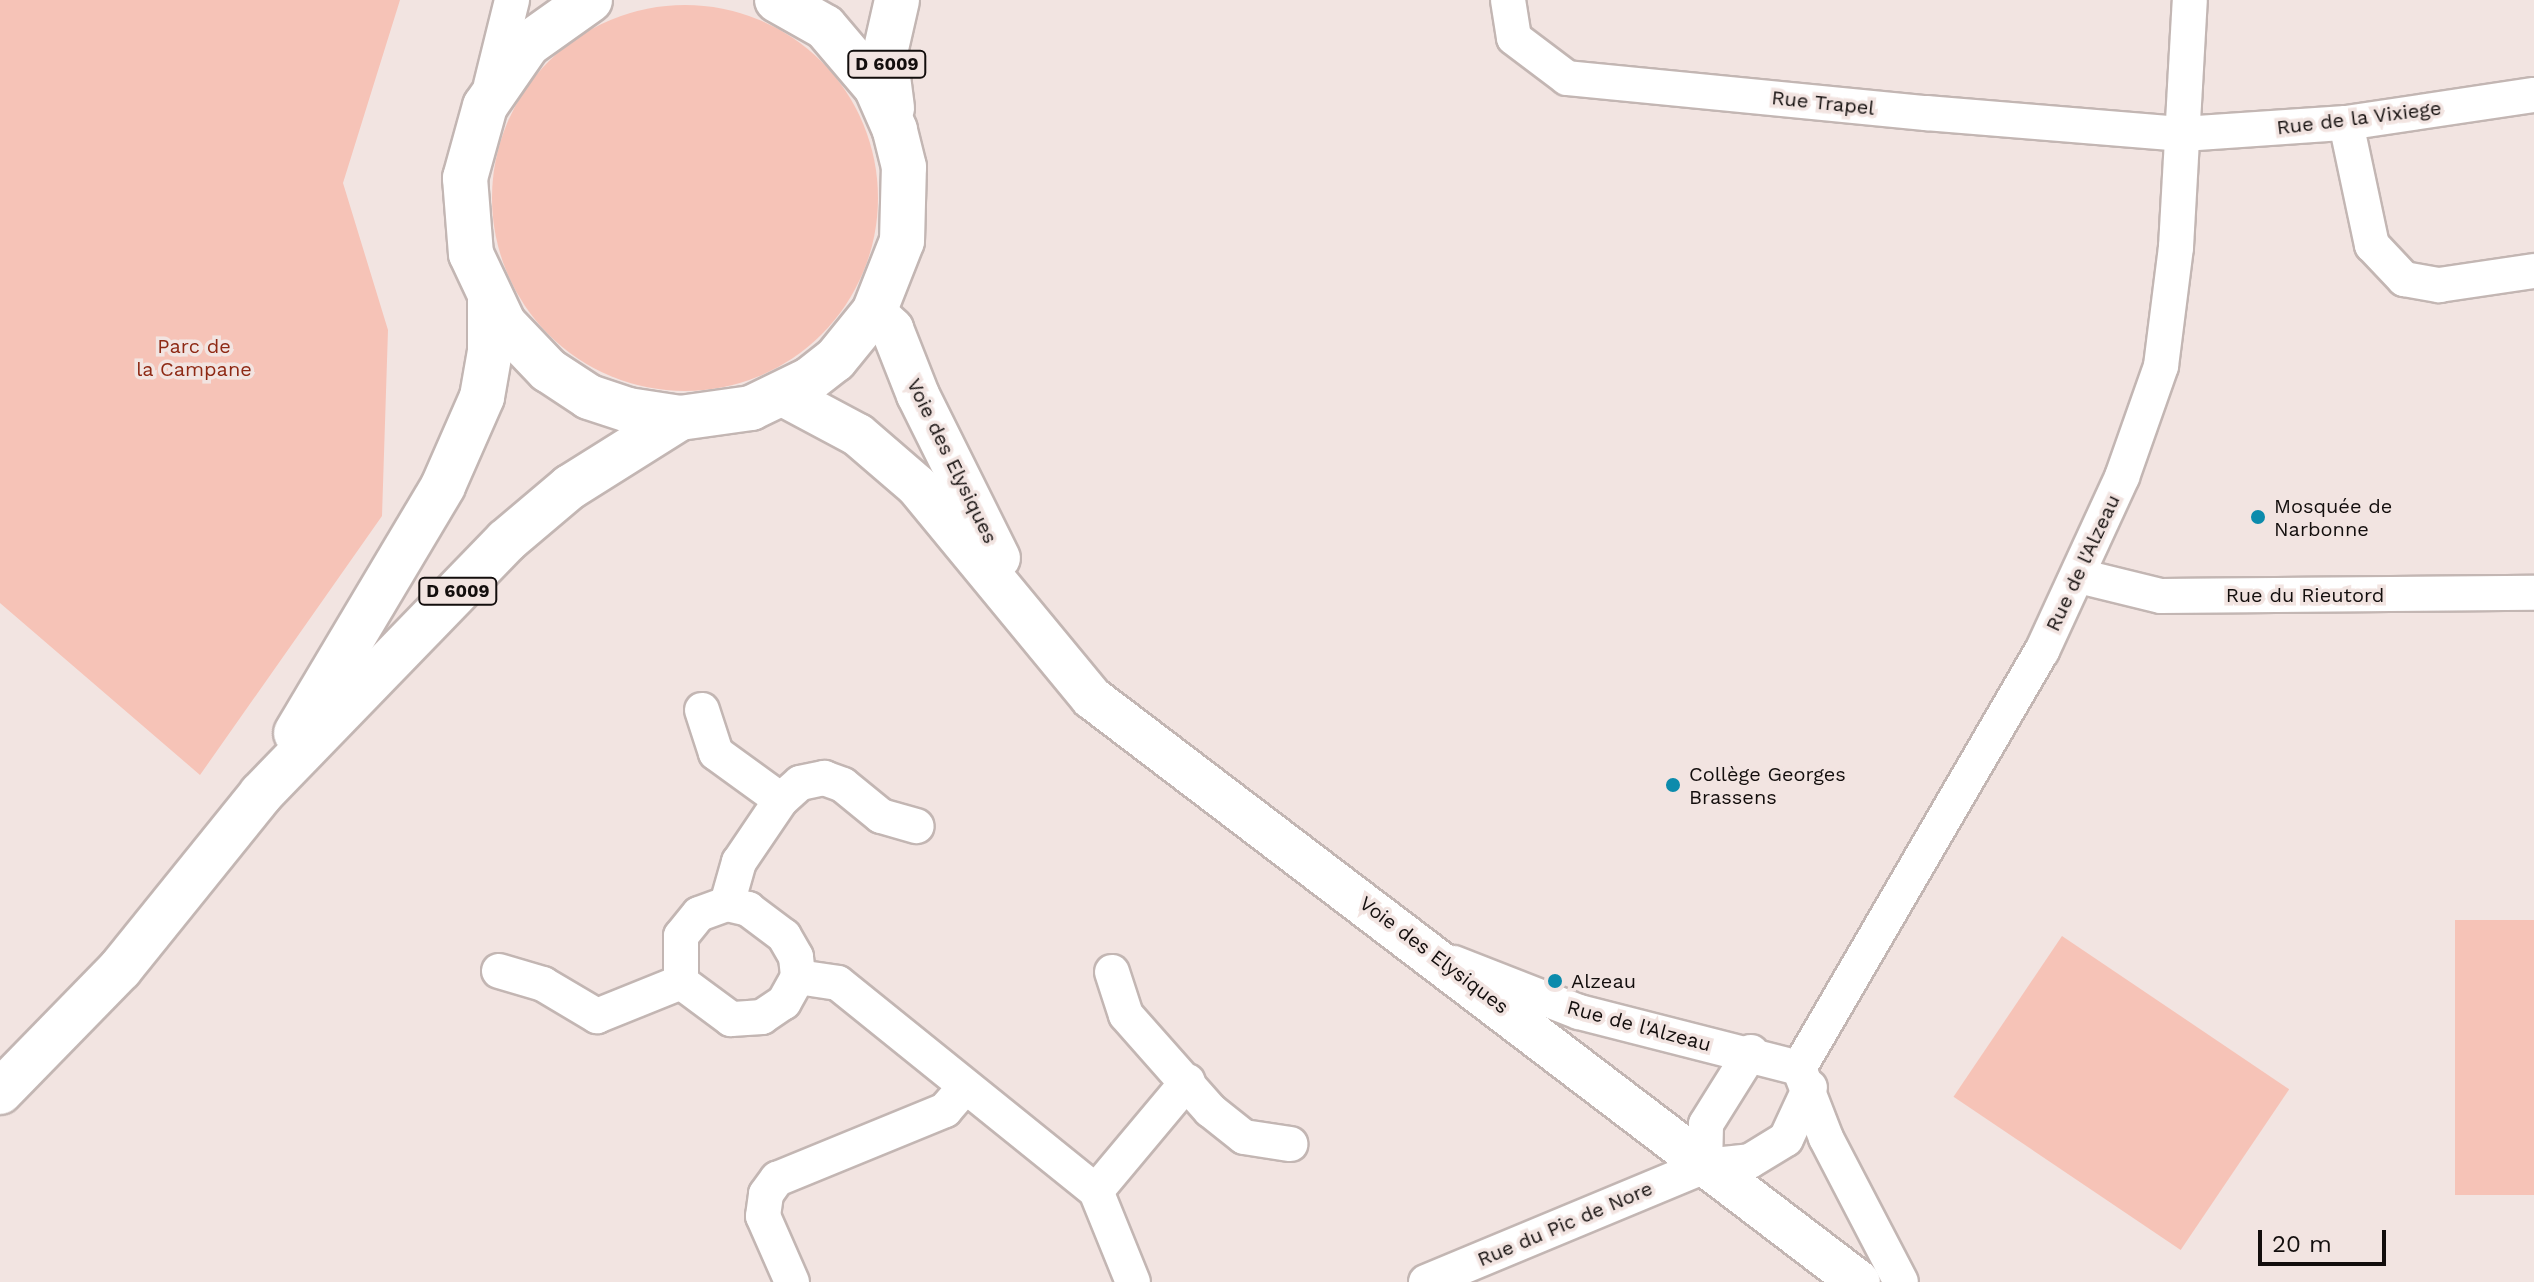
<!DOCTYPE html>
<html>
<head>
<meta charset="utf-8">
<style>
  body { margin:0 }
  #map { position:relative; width:2534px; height:1282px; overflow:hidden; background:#f2e4e1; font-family:"Work Sans",sans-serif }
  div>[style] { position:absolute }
  .green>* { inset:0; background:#f6c3b7; transform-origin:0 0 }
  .round { border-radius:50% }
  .roads { filter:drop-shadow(2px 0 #c3b6b3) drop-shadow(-2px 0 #c3b6b3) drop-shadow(0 2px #c3b6b3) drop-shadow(0 -2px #c3b6b3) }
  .minor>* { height:34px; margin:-17px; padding:0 17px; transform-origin:17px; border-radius:17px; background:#fff }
  .tertiary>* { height:42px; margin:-21px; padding:0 21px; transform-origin:21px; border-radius:21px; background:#fff }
  .primary>* { height:44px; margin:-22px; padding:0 22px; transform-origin:22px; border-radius:22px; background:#fff }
  .dots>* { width:22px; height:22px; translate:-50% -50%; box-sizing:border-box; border:4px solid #f2e4e1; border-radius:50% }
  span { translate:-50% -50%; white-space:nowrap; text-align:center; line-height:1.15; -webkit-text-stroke:7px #f2e4e1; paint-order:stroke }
  .shield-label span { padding:2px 6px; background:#f2e4e1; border:2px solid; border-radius:6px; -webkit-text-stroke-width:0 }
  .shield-label { font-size:18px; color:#130e0d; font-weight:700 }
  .street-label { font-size:20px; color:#130e0d }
  .park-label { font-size:20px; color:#8e2914 }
  .poi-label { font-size:20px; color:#130e0d }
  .left { translate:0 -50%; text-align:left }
  .scale { position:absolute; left:2258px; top:1230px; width:128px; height:36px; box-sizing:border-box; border:4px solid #130e0d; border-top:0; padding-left:10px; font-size:24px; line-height:28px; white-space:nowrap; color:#130e0d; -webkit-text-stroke:6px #f2e4e1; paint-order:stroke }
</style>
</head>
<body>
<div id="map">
  <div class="green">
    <div style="clip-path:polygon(0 0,400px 0,343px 183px,388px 330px,382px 516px,200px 775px,0 603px)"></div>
    <div class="round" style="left:492px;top:5px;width:386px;height:386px"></div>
    <div style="left:2534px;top:920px;width:275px;height:79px;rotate:90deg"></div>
    <div style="left:2062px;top:936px;width:274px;height:194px;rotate:34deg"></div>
  </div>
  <div class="roads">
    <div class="minor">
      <div style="left:1508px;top:0;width:38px;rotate:81deg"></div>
      <div style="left:1514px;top:38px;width:66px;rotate:37deg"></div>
      <div style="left:1567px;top:78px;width:361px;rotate:5.6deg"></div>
      <div style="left:1926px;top:113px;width:258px;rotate:4.7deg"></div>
      <div style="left:2183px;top:134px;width:163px;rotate:-3.9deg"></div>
      <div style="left:2346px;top:123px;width:190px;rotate:-8.5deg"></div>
      <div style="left:491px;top:85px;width:88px;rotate:-76.1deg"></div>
      <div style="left:2346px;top:123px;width:125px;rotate:78deg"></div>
      <div style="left:2372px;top:245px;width:47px;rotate:46.7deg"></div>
      <div style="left:2404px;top:279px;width:36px;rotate:10deg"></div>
      <div style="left:2439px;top:285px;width:96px;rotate:-8.4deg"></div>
      <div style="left:2079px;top:576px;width:84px;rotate:13.7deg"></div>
      <div style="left:2161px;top:596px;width:373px;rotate:-0.5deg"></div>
      <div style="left:702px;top:710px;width:45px;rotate:72deg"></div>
      <div style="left:716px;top:753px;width:80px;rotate:35.9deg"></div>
      <div style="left:727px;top:904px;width:22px;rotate:13deg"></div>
      <div style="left:748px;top:909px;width:45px;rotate:36.9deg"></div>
      <div style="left:784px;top:936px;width:24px;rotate:60deg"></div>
      <div style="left:796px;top:957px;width:20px;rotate:84deg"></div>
      <div style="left:798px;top:977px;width:29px;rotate:119deg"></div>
      <div style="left:784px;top:1002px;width:27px;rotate:146deg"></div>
      <div style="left:762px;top:1017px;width:31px;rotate:176deg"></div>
      <div style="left:731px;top:1019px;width:62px;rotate:-143.5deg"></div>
      <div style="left:681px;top:982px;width:46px;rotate:-90deg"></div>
      <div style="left:681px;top:936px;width:28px;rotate:-51deg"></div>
      <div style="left:699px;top:914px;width:30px;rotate:-20deg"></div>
      <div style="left:727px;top:904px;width:44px;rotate:-74.1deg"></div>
      <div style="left:739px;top:862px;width:75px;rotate:-55.9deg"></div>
      <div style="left:781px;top:800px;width:25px;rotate:-42deg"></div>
      <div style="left:800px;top:783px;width:25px;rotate:-12deg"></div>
      <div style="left:824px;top:778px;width:20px;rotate:20deg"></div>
      <div style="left:843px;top:785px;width:49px;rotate:39.2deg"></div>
      <div style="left:881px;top:816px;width:37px;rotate:16deg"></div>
      <div style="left:1454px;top:963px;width:134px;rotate:21.4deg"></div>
      <div style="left:1579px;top:1012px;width:227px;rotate:14.3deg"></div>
      <div style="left:1799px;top:1068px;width:75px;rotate:68.9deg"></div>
      <div style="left:1826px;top:1138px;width:162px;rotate:62.5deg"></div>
      <div style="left:499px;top:971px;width:46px;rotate:16.5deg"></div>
      <div style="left:543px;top:984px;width:63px;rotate:30.7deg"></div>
      <div style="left:597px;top:1016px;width:91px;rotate:-22deg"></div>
      <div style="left:1112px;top:972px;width:45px;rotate:72deg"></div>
      <div style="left:1126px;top:1015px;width:127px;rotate:48.5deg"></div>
      <div style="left:1210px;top:1110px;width:43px;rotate:38.5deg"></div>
      <div style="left:1244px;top:1137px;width:47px;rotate:8.7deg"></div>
      <div style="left:798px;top:977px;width:40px;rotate:8.5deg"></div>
      <div style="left:838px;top:983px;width:331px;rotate:38.9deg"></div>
      <div style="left:1096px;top:1191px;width:98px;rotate:67.9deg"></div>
      <div style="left:1799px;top:1068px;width:483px;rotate:-59.8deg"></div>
      <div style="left:2042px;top:651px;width:192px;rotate:-65.3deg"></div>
      <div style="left:2122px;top:477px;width:118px;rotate:-70.6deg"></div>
      <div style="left:2161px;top:366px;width:120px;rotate:-82.8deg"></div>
      <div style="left:2176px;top:247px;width:247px;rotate:-86.8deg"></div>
      <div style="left:1705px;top:1166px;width:42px;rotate:-88.6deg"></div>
      <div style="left:1706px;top:1124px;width:85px;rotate:-58deg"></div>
      <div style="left:1096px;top:1191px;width:143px;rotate:-50.1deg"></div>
      <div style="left:792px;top:1282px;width:72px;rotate:-113.7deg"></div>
      <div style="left:763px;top:1216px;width:22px;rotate:-82deg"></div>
      <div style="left:766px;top:1194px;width:19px;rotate:-54deg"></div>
      <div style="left:777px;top:1179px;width:182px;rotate:-22.3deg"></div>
      <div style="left:945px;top:1110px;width:28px;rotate:-49deg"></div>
      <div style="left:1426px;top:1282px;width:302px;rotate:-22.6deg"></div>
      <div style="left:1705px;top:1166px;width:45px;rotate:-6.3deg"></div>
      <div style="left:1750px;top:1161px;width:42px;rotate:-31.4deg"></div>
      <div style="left:1786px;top:1139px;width:57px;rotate:-65.2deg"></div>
    </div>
    <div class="tertiary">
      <div style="left:874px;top:312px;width:25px;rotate:43deg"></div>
      <div style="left:892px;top:329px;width:71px;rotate:68.5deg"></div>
      <div style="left:918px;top:395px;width:182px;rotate:63.6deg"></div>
      <div style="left:783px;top:395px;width:85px;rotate:28.1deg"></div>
      <div style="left:858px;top:435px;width:78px;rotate:40.8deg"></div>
      <div style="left:917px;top:486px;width:275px;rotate:50.5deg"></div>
      <div style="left:1092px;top:698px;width:964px;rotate:37.29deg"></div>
    </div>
    <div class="primary">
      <div style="left:590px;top:0;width:76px;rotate:144.6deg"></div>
      <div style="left:528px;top:44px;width:75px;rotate:124.7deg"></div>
      <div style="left:485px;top:106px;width:75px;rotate:105.5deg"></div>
      <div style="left:465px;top:178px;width:76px;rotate:85.5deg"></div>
      <div style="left:471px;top:254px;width:77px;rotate:64.8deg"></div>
      <div style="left:504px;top:324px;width:64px;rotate:46.3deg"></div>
      <div style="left:548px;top:370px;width:49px;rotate:33.4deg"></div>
      <div style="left:589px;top:397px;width:41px;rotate:18.4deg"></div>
      <div style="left:628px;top:410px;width:53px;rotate:8.7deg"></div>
      <div style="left:680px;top:418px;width:72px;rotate:-8deg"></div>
      <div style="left:751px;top:408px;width:64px;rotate:-25.8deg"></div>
      <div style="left:809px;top:380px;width:33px;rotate:-38deg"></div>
      <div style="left:835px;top:360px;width:62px;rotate:-50.9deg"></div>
      <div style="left:874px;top:312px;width:76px;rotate:-68.5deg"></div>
      <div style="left:902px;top:241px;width:74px;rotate:-88.5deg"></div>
      <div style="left:904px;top:167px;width:38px;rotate:-104deg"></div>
      <div style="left:895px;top:130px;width:47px;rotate:-113.8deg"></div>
      <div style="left:876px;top:87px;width:79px;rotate:-130.4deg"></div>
      <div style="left:825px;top:27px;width:55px;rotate:-150.6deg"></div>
      <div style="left:892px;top:108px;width:55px;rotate:-97.3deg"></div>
      <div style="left:885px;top:53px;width:54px;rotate:-77.2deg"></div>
      <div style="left:296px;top:733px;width:287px;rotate:-59.2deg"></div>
      <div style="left:443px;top:486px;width:97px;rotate:-66.3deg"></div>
      <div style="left:482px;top:397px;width:47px;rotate:-80.1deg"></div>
      <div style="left:490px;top:351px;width:52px;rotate:-90deg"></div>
      <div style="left:0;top:1092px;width:172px;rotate:-45.7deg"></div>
      <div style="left:120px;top:969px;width:225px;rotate:-51.1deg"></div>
      <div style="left:261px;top:794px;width:352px;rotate:-45.9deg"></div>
      <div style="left:506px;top:541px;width:84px;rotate:-40.2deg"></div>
      <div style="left:570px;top:487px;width:130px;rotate:-32.1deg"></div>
    </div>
  </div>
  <div class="dots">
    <div style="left:2258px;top:517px;background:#0c8bac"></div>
    <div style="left:1673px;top:785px;background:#0c8bac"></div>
    <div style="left:1555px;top:981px;background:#0c8bac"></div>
  </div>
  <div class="shield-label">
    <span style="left:887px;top:64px">D 6009</span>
    <span style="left:458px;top:591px">D 6009</span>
  </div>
  <div class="street-label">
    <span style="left:1823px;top:103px;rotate:6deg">Rue Trapel</span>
    <span style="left:2359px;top:118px;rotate:-7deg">Rue de la Vixiege</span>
    <span style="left:952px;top:461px;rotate:64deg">Voie des Elysiques</span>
    <span style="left:2083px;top:563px;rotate:-65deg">Rue de l'Alzeau</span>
    <span style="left:2305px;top:595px">Rue du Rieutord</span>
    <span style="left:1434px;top:955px;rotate:37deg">Voie des Elysiques</span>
    <span style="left:1639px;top:1026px;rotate:15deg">Rue de l'Alzeau</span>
    <span style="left:1565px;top:1224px;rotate:-23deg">Rue du Pic de Nore</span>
  </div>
  <div class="park-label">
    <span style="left:194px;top:358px">Parc de<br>la Campane</span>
  </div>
  <div class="poi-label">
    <span class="left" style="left:2274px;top:518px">Mosquée de<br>Narbonne</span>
    <span class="left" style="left:1689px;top:786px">Collège Georges<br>Brassens</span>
    <span class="left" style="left:1571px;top:981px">Alzeau</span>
  </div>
  <div class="scale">20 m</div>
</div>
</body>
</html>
